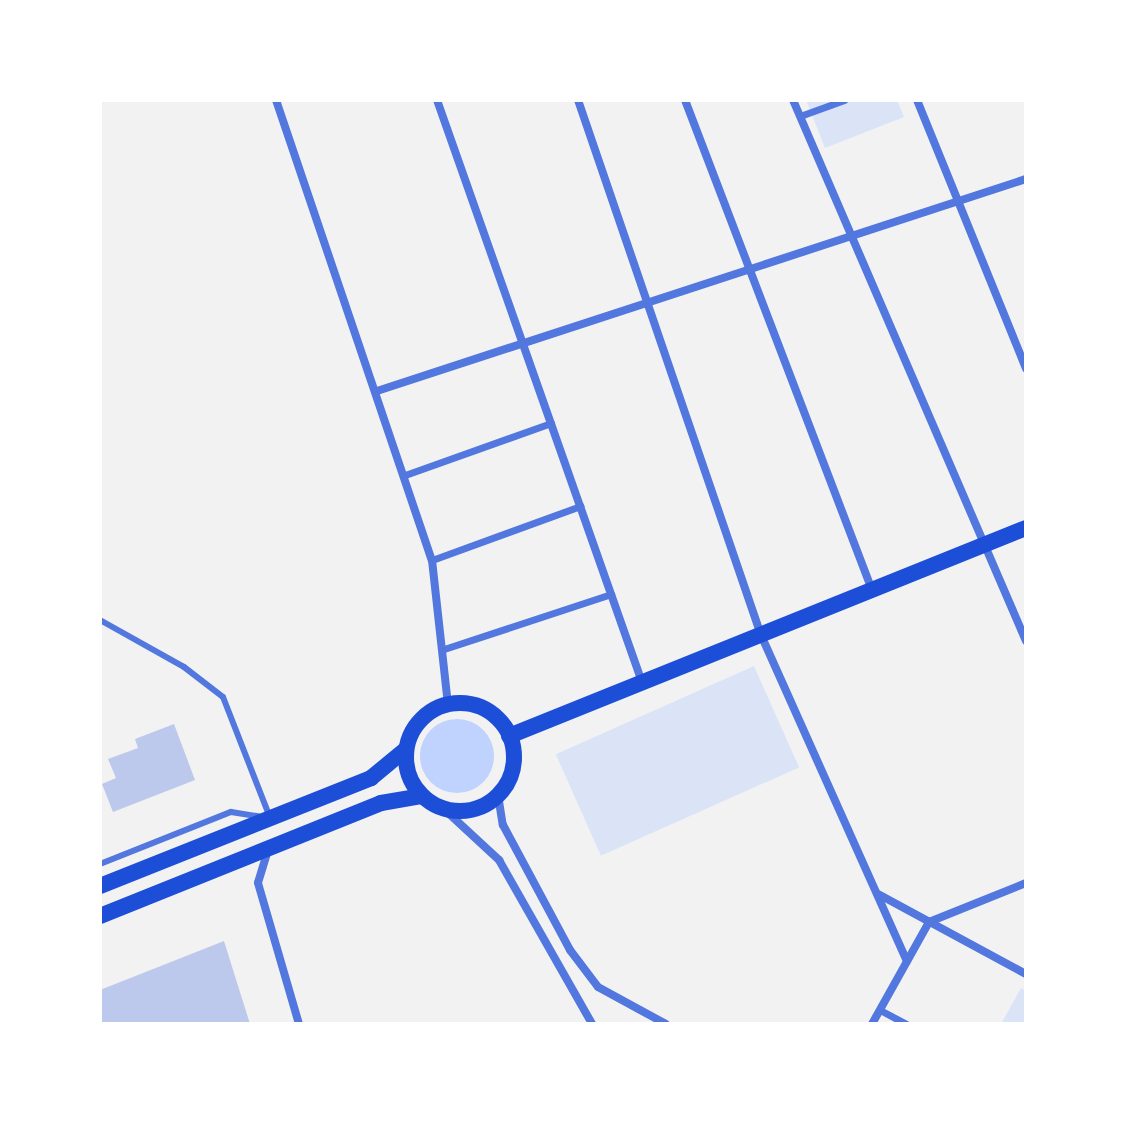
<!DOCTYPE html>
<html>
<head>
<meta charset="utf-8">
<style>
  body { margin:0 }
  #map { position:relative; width:1126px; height:1124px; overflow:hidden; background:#f2f2f2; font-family:"PT Sans",sans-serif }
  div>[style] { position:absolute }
  .green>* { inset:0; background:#dbe4f7; transform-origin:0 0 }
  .water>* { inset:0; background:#bfd3fe }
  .round { border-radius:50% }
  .building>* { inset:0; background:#bdc9ec }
  .service>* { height:6px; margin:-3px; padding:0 3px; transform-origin:3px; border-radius:3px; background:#5277de }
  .pedestrian>* { height:7px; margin:-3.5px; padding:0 3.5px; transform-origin:3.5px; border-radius:3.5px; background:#5277de }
  .minor>* { height:8px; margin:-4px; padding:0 4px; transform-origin:4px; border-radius:4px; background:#5277de }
  .secondary>* { height:16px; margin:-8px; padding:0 8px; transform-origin:8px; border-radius:8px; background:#1d4ed8 }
  .secondary>.ring { margin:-8px; padding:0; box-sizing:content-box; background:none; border:16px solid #1d4ed8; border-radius:50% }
  span { translate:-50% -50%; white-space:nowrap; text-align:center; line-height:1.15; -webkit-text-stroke:8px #fff; paint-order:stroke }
  .frame { position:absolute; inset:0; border:102px solid #fff; pointer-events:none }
</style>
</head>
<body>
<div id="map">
  <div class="green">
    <div style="clip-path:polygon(806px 100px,897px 100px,904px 117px,825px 148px)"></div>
    <div style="left:754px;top:666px;width:111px;height:217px;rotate:66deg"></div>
    <div style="clip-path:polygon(1021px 988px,1026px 991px,1026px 1024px,1001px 1024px)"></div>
  </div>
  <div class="water">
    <div class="round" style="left:420px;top:719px;width:74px;height:74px"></div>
  </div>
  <div class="building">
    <div style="clip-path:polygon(174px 724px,195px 780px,113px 812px,102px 784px,116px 778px,108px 759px,138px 748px,135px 739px)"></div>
    <div style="clip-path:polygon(224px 941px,250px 1024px,100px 1024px,100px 990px)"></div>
  </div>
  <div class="service">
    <div style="left:100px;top:620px;width:96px;rotate:29.2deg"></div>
    <div style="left:184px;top:667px;width:49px;rotate:37.6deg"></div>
    <div style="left:223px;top:697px;width:127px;rotate:68.7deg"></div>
    <div style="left:100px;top:864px;width:141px;rotate:-21.7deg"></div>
    <div style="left:231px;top:812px;width:32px;rotate:9deg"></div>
  </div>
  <div class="pedestrian">
    <div style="left:800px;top:116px;width:47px;rotate:-20deg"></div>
    <div style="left:405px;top:475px;width:155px;rotate:-19.6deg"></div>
    <div style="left:432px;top:560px;width:158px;rotate:-20deg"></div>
    <div style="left:444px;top:649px;width:176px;rotate:-18.2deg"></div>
    <div style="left:880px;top:1010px;width:30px;rotate:28deg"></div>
  </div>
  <div class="minor">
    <div style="left:276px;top:100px;width:486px;rotate:71.3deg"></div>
    <div style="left:432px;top:560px;width:146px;rotate:83.7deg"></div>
    <div style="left:437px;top:100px;width:617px;rotate:70.6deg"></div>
    <div style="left:578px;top:100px;width:565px;rotate:71.12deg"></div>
    <div style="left:761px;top:635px;width:357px;rotate:65.9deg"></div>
    <div style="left:685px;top:100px;width:524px;rotate:69.11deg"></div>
    <div style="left:793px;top:100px;width:589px;rotate:66.7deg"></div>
    <div style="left:917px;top:100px;width:290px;rotate:67.9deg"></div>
    <div style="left:377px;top:391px;width:683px;rotate:-18.09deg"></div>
    <div style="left:498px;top:795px;width:30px;rotate:81deg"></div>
    <div style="left:503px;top:825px;width:142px;rotate:61.8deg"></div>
    <div style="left:570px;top:950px;width:46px;rotate:52.9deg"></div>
    <div style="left:598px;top:987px;width:77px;rotate:28.6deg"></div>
    <div style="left:445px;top:810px;width:74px;rotate:42.8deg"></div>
    <div style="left:499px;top:860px;width:189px;rotate:60.4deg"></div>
    <div style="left:268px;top:850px;width:34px;rotate:107deg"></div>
    <div style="left:258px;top:883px;width:147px;rotate:73.8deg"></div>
    <div style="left:878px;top:894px;width:168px;rotate:28.4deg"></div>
    <div style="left:872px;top:1024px;width:117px;rotate:-60.8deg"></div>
    <div style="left:929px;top:922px;width:105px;rotate:-21.9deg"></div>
  </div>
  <div class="secondary">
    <div class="ring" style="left:406px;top:703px;width:92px;height:92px"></div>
    <div style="left:509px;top:736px;width:557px;rotate:-21.92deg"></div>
    <div style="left:100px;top:886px;width:292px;rotate:-21.7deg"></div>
    <div style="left:371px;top:778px;width:45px;rotate:-39.6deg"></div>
    <div style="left:100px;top:916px;width:303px;rotate:-21.9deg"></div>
    <div style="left:381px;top:803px;width:42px;rotate:-9.7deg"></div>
  </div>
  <div class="frame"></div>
</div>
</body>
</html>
